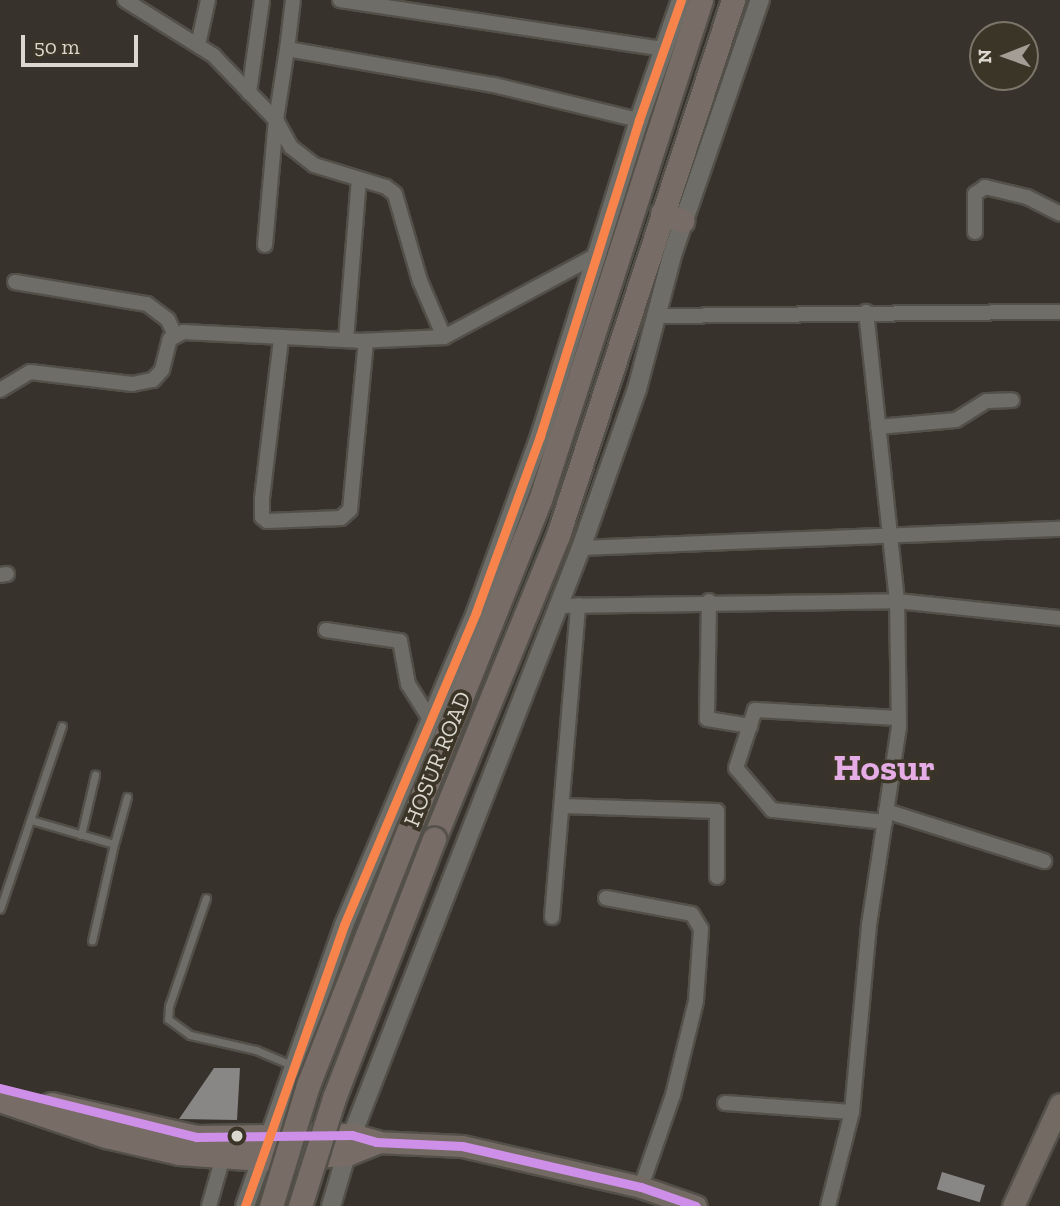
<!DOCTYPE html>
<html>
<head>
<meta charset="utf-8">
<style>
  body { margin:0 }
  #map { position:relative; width:1060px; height:1206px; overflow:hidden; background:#37332c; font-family:"Zilla Slab",serif }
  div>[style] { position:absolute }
  .building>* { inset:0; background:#898686; transform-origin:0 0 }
  .roads { filter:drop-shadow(2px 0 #535049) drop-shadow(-2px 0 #535049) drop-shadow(0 2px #535049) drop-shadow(0 -2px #535049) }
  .service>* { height:7px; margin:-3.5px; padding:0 3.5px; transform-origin:3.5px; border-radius:3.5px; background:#6f6d67 }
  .minor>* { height:14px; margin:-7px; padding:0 7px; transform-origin:7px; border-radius:7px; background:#6f6d67 }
  .tertiary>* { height:18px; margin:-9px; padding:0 9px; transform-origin:9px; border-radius:9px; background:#6f6d67 }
  .primary>* { height:21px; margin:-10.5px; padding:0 10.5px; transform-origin:10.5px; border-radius:10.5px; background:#736a63 }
  .trunk>* { height:23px; margin:-11.5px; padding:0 11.5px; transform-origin:11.5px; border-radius:11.5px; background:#786c66 }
  .bridges { filter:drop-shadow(2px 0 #535049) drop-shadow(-2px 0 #535049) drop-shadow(0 2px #535049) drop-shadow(0 -2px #535049) }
  .trunk-bridge>* { height:23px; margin:-11.5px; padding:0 11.5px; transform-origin:11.5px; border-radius:11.5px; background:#786c66 }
  .bus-1>* { height:9px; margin:-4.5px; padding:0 4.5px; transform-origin:4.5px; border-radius:4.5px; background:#ce8fe9 }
  .bus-2>* { height:9px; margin:-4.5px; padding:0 4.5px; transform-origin:4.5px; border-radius:4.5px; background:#f8844c }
  .dots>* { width:19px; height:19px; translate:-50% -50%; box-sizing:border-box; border:4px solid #3b3527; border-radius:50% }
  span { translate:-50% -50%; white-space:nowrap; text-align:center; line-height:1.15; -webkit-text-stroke:7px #3b3527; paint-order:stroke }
  .street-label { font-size:23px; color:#dbd8cf }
  .town-label { font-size:37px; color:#e5ace5; font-weight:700 }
  .north { position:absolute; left:969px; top:21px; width:70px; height:70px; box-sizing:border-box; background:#3b3527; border:2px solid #7b766a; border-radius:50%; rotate:269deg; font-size:19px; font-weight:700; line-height:28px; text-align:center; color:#dbd8cf }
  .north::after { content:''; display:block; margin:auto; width:24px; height:32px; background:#a29e96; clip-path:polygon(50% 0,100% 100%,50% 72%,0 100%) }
  .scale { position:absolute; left:21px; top:35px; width:117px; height:32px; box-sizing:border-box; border:4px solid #dbd8cf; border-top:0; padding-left:9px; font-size:21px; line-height:24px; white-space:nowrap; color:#dbd8cf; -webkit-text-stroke:5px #3b3527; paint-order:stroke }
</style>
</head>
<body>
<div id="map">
  <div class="building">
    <div style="clip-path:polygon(214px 1068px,240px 1068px,237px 1120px,179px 1119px)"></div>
    <div style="left:942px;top:1172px;width:45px;height:18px;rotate:17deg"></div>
  </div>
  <div class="roads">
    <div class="service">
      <div style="left:31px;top:820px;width:86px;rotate:16.1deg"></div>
      <div style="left:114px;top:844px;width:99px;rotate:102.8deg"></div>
      <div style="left:81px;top:835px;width:62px;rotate:-76.9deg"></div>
      <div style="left:114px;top:844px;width:49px;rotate:-74.5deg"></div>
      <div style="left:206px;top:898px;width:114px;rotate:108.9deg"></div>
      <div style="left:169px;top:1006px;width:13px;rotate:94deg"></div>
      <div style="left:168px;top:1019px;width:27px;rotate:36deg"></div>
      <div style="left:190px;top:1035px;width:68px;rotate:12.8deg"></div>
      <div style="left:256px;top:1050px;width:39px;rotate:23deg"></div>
      <div style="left:0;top:909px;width:193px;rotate:-71.3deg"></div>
    </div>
    <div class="minor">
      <div style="left:125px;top:0;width:104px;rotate:32deg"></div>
      <div style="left:213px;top:55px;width:91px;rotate:45.9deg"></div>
      <div style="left:276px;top:120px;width:72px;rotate:-81.2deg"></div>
      <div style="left:287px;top:49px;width:210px;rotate:9.9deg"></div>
      <div style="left:494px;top:85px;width:149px;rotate:13.6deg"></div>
      <div style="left:340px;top:0;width:328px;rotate:8.6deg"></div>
      <div style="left:198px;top:45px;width:46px;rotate:-77.5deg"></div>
      <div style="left:287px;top:50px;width:50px;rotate:-83.2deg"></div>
      <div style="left:249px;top:93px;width:94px;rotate:-82deg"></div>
      <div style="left:276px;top:120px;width:31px;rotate:61deg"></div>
      <div style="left:291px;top:147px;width:29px;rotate:38deg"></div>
      <div style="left:314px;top:165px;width:75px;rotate:17deg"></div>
      <div style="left:386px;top:187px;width:11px;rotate:38deg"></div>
      <div style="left:395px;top:194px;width:91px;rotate:74deg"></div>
      <div style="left:420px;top:281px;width:61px;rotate:66.8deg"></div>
      <div style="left:975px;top:232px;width:38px;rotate:-90deg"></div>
      <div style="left:975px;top:194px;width:12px;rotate:-35deg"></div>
      <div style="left:985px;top:187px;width:43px;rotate:13.4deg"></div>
      <div style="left:1027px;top:197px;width:37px;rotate:27deg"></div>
      <div style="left:265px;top:245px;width:125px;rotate:-85deg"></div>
      <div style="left:15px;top:282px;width:134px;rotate:9.5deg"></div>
      <div style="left:147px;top:304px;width:26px;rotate:37deg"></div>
      <div style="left:168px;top:320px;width:14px;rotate:65deg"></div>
      <div style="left:656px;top:316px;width:404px;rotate:-0.6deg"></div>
      <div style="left:281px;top:339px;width:161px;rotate:96.8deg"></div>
      <div style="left:262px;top:499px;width:18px;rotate:90deg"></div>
      <div style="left:262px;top:517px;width:6px;rotate:39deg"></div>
      <div style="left:267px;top:521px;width:74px;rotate:-2.3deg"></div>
      <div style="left:341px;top:518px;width:12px;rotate:-42deg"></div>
      <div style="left:350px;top:510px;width:170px;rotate:-84.6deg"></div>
      <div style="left:346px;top:340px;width:161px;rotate:-85.4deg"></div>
      <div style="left:0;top:390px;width:35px;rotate:-31deg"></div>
      <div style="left:30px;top:372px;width:103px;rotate:6.7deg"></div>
      <div style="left:132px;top:384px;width:21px;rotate:-11deg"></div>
      <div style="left:153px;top:380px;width:13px;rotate:-48deg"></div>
      <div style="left:162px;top:370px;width:32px;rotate:-76deg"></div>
      <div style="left:170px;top:339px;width:15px;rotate:-28deg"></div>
      <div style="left:183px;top:332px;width:175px;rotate:2.9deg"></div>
      <div style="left:358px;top:341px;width:86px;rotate:-2.7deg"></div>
      <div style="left:444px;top:337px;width:174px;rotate:-28.2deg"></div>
      <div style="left:878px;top:427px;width:78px;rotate:-5.1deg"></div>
      <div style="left:956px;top:420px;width:36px;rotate:-32deg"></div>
      <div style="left:987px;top:401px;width:25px;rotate:-2deg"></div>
      <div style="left:581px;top:548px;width:479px;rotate:-2.3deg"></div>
      <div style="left:0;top:575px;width:7px;rotate:-8deg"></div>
      <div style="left:709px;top:601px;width:118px;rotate:91deg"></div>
      <div style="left:707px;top:719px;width:44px;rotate:9.2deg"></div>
      <div style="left:558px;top:606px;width:339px;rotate:-0.8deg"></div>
      <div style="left:897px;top:601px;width:164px;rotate:6deg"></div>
      <div style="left:326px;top:630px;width:75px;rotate:8.5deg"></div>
      <div style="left:400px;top:641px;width:44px;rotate:79.5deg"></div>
      <div style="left:408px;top:684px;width:41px;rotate:57.8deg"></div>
      <div style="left:563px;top:806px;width:154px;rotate:1.9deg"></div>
      <div style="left:717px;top:811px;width:66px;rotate:90deg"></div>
      <div style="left:886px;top:811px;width:166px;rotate:17.6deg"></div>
      <div style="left:885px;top:822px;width:114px;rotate:-173.9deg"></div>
      <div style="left:772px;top:810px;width:55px;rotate:-130.6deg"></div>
      <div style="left:736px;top:768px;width:61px;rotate:-71.9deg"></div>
      <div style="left:755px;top:710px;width:144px;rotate:3.2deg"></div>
      <div style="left:606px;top:898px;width:87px;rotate:10.5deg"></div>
      <div style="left:692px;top:914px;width:17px;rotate:59deg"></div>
      <div style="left:701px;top:929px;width:72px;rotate:94deg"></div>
      <div style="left:696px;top:1001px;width:97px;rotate:103.7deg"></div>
      <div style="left:673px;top:1095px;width:97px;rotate:109.2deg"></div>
      <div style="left:552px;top:917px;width:313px;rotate:-85.2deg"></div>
      <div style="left:725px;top:1103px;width:127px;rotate:4.1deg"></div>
      <div style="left:209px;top:1206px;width:51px;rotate:-74.1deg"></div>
      <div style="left:828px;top:1206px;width:97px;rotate:-75.7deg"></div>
      <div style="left:852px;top:1112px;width:188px;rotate:-84.8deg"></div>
      <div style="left:869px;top:925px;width:200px;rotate:-81.4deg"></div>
      <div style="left:899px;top:727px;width:126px;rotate:-90.9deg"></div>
      <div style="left:897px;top:601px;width:291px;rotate:-96.1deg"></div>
    </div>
    <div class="tertiary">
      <div style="left:245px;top:1206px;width:298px;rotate:-70.6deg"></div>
      <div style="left:344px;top:925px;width:340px;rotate:-67.1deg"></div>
      <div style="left:476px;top:612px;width:187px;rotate:-70deg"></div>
      <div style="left:540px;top:436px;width:331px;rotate:-72.6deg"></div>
      <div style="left:639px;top:120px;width:127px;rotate:-70.7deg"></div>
      <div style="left:331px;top:1206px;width:74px;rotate:-73.5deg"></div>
      <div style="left:352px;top:1135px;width:630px;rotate:-68.69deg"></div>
      <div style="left:581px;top:548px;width:169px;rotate:-70.6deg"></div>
      <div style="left:637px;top:389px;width:142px;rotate:-75.3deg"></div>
      <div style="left:673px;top:252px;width:267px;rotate:-71deg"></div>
    </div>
    <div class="primary">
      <div style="left:376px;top:1142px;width:86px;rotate:2.7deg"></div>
      <div style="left:462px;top:1146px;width:184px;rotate:12.9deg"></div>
      <div style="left:641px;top:1187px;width:58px;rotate:19.1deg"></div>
      <div style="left:1013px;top:1206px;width:112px;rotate:-65.3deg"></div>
    </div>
    <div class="trunk">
      <div style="left:662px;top:213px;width:22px;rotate:21deg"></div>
      <div style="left:409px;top:829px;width:354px;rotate:-68.3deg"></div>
      <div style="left:540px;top:500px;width:525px;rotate:-72.15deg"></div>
      <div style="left:434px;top:839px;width:328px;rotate:-67.8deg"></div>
      <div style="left:558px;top:535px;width:563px;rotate:-71.89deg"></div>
      <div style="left:0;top:1100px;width:112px;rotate:18.8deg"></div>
      <div style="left:106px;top:1136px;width:75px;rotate:13.1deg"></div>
      <div style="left:179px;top:1153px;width:82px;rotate:4.2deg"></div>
      <div style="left:261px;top:1159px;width:86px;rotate:-3.3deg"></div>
      <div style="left:347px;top:1154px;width:31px;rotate:-22deg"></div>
      <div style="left:51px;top:1104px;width:149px;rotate:12.8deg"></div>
      <div style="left:196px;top:1137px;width:156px;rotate:-0.7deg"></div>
      <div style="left:352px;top:1135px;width:25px;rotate:16deg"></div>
    </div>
  </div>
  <div class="bridges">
    <div class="trunk-bridge">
      <div style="left:271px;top:1206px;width:127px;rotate:-73deg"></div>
      <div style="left:308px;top:1085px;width:275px;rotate:-68.5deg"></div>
      <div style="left:300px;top:1206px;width:113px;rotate:-72.5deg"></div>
      <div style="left:334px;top:1098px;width:278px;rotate:-68.9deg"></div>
    </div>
  </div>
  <div class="bus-1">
    <div style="left:0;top:1088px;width:202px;rotate:14deg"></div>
    <div style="left:196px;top:1137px;width:156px;rotate:-0.7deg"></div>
    <div style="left:352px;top:1135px;width:25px;rotate:16deg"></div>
    <div style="left:376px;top:1142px;width:86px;rotate:2.7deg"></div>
    <div style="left:462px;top:1146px;width:184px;rotate:12.9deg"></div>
    <div style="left:641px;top:1187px;width:58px;rotate:19.1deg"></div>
  </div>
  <div class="bus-2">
    <div style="left:245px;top:1206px;width:298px;rotate:-70.6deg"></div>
    <div style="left:344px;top:925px;width:340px;rotate:-67.1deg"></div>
    <div style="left:476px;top:612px;width:187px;rotate:-70deg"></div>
    <div style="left:540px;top:436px;width:331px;rotate:-72.6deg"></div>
    <div style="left:639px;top:120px;width:127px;rotate:-70.7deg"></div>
  </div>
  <div class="dots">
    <div style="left:237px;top:1136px;background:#dbd8cf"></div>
  </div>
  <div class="street-label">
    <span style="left:437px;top:759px;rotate:-68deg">HOSUR ROAD</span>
  </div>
  <div class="town-label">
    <span style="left:884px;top:767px">Hosur</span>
  </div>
  <div class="north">N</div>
  <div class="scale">50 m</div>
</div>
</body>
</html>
